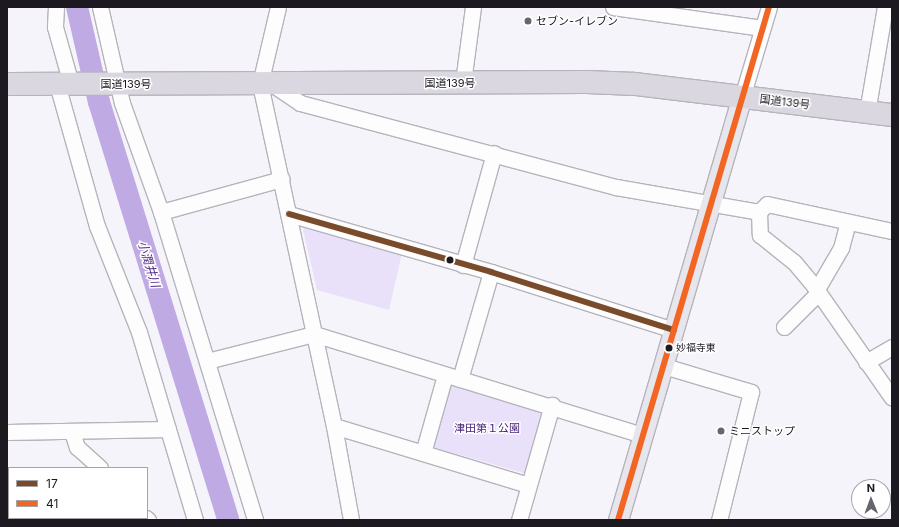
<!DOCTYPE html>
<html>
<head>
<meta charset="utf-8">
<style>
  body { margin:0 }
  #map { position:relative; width:899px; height:527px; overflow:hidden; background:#f6f4fb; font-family:Inter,"Noto Sans JP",sans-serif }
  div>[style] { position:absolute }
  .green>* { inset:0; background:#e9e1fa; transform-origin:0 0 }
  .river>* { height:22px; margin:-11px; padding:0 11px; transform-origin:11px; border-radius:11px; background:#bfaae4 }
  .roads { filter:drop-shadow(1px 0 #b6b4bb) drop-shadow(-1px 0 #b6b4bb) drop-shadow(0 1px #b6b4bb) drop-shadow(0 -1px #b6b4bb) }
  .minor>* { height:15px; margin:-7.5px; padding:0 7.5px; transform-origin:7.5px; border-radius:7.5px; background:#fefdfe }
  .major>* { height:19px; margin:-9.5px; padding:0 9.5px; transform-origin:9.5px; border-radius:9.5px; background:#e8e6ed }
  .highway>* { height:22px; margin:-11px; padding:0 11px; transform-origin:11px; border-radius:11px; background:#dbd7e1 }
  .bus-1>* { height:6px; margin:-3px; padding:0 3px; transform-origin:3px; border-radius:3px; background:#7a4b2a }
  .bus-2>* { height:6px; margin:-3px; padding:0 3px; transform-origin:3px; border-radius:3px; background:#f26522 }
  .dots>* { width:11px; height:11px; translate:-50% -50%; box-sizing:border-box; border:2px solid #fff; border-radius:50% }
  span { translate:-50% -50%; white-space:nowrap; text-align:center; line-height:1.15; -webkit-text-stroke:3px #fff; paint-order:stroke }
  .bus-label { font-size:10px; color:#1c1921 }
  .left { translate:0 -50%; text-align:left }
  .poi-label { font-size:11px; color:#1c1921 }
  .street-label { font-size:11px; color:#1c1921 }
  .park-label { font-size:11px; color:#4c227e }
  .water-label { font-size:12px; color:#542c88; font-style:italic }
  .frame { position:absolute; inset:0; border:8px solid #1c1921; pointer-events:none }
  .legend { position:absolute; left:8px; top:467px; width:140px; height:52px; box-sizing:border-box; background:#fff; border:1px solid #a4a3a6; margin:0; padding:5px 7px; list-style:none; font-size:12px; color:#1c1921 }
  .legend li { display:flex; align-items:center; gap:8px; height:20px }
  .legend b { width:20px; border:1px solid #a4a3a6 }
  .north { position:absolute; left:851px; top:479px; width:40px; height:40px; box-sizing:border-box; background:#fff; border:1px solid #a4a3a6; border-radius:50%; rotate:359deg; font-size:11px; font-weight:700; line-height:16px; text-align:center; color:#1c1921 }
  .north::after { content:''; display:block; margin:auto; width:14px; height:18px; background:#68666d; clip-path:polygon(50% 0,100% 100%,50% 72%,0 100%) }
</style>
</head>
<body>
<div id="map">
  <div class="green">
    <div style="clip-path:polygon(309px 224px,402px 253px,389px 310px,317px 290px,303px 230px)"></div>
    <div style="left:449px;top:382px;width:99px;height:67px;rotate:16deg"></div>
  </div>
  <div class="river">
    <div style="left:77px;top:7px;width:98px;rotate:77deg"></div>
    <div style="left:99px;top:102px;width:437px;rotate:72.8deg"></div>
  </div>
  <div class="roads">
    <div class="minor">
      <div style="left:56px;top:7px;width:20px;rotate:93deg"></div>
      <div style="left:55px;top:27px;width:59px;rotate:74.3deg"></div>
      <div style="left:100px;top:7px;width:98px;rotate:77.1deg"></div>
      <div style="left:122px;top:103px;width:116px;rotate:70.3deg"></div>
      <div style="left:161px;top:212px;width:322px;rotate:73deg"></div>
      <div style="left:278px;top:7px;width:79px;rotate:103.2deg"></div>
      <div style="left:260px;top:84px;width:350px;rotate:77.8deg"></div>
      <div style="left:334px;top:426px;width:96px;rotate:79.7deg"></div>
      <div style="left:613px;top:7px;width:151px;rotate:8deg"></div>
      <div style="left:463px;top:82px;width:76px;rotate:-82.4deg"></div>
      <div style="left:57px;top:84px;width:148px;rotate:74.3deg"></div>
      <div style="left:97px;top:226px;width:114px;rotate:68.4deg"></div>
      <div style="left:139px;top:332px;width:196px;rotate:73.4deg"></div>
      <div style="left:272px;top:84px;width:34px;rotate:34deg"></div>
      <div style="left:300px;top:103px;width:327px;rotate:14.9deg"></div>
      <div style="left:616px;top:187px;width:145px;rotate:9.9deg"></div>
      <div style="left:759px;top:212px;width:11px;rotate:-45deg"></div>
      <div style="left:767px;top:204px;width:128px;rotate:12.2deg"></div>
      <div style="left:742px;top:97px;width:94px;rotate:-73.3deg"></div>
      <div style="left:867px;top:112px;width:107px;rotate:-80.3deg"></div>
      <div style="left:161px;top:212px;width:125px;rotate:-15.3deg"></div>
      <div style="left:759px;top:212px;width:23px;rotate:88deg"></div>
      <div style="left:760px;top:235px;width:43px;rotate:38.5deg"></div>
      <div style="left:794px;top:262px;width:31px;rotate:50deg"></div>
      <div style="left:814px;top:286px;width:136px;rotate:55.1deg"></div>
      <div style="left:289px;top:214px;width:210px;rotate:16deg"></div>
      <div style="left:491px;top:272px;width:192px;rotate:17.6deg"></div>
      <div style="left:463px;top:265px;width:116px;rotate:-74.5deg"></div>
      <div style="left:817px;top:289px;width:48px;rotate:-59.7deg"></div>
      <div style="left:841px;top:248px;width:27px;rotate:-75deg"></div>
      <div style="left:784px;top:327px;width:49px;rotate:-45deg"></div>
      <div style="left:207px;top:361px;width:110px;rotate:-14.2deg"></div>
      <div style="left:314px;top:334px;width:343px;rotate:17.1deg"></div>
      <div style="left:866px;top:362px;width:30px;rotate:-30deg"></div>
      <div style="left:664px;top:366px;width:91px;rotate:16.6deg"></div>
      <div style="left:751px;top:392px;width:132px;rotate:104deg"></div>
      <div style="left:460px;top:379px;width:111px;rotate:-73.8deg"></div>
      <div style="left:334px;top:426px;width:203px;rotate:16.9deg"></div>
      <div style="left:7px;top:432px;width:161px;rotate:-1.1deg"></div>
      <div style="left:72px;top:432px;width:16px;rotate:72deg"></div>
      <div style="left:77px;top:447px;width:31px;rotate:42deg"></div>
      <div style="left:423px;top:453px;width:81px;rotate:-74.2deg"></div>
      <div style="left:7px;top:488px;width:2px"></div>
      <div style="left:63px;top:518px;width:4px;rotate:34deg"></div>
      <div style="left:146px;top:518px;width:3px;rotate:45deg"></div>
      <div style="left:519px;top:520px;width:120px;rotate:-74deg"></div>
    </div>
    <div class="major">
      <div style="left:618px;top:520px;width:441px;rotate:-73.7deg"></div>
    </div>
    <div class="highway">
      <div style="left:7px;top:84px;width:580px;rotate:-0.2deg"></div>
      <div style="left:587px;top:82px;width:48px;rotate:2.4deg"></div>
      <div style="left:635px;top:84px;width:259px;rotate:6.9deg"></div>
    </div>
  </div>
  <div class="bus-1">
    <div style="left:289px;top:214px;width:210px;rotate:16deg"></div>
    <div style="left:491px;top:272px;width:192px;rotate:17.6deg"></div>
  </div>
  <div class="bus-2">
    <div style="left:618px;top:520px;width:535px;rotate:-73.6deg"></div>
  </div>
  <div class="dots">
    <div style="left:528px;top:21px;background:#68666d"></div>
    <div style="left:450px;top:260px;background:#1c1921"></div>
    <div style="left:669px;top:348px;background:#1c1921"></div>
    <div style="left:721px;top:431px;background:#68666d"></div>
  </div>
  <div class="bus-label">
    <span class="left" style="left:676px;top:348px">妙福寺東</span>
  </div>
  <div class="poi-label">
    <span class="left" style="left:536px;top:21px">セブン-イレブン</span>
    <span class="left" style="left:729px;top:431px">ミニストップ</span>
  </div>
  <div class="street-label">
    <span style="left:450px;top:83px">国道139号</span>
    <span style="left:126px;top:84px">国道139号</span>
    <span style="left:785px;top:102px;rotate:7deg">国道139号</span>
  </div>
  <div class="park-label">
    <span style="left:487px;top:428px">津田第１公園</span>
  </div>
  <div class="water-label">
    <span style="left:149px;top:264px;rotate:73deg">小潤井川</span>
  </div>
  <div class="frame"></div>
  <ul class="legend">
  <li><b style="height:5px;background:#7a4b2a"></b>17</li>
  <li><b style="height:5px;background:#f26522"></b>41</li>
  </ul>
  <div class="north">N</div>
</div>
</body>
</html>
